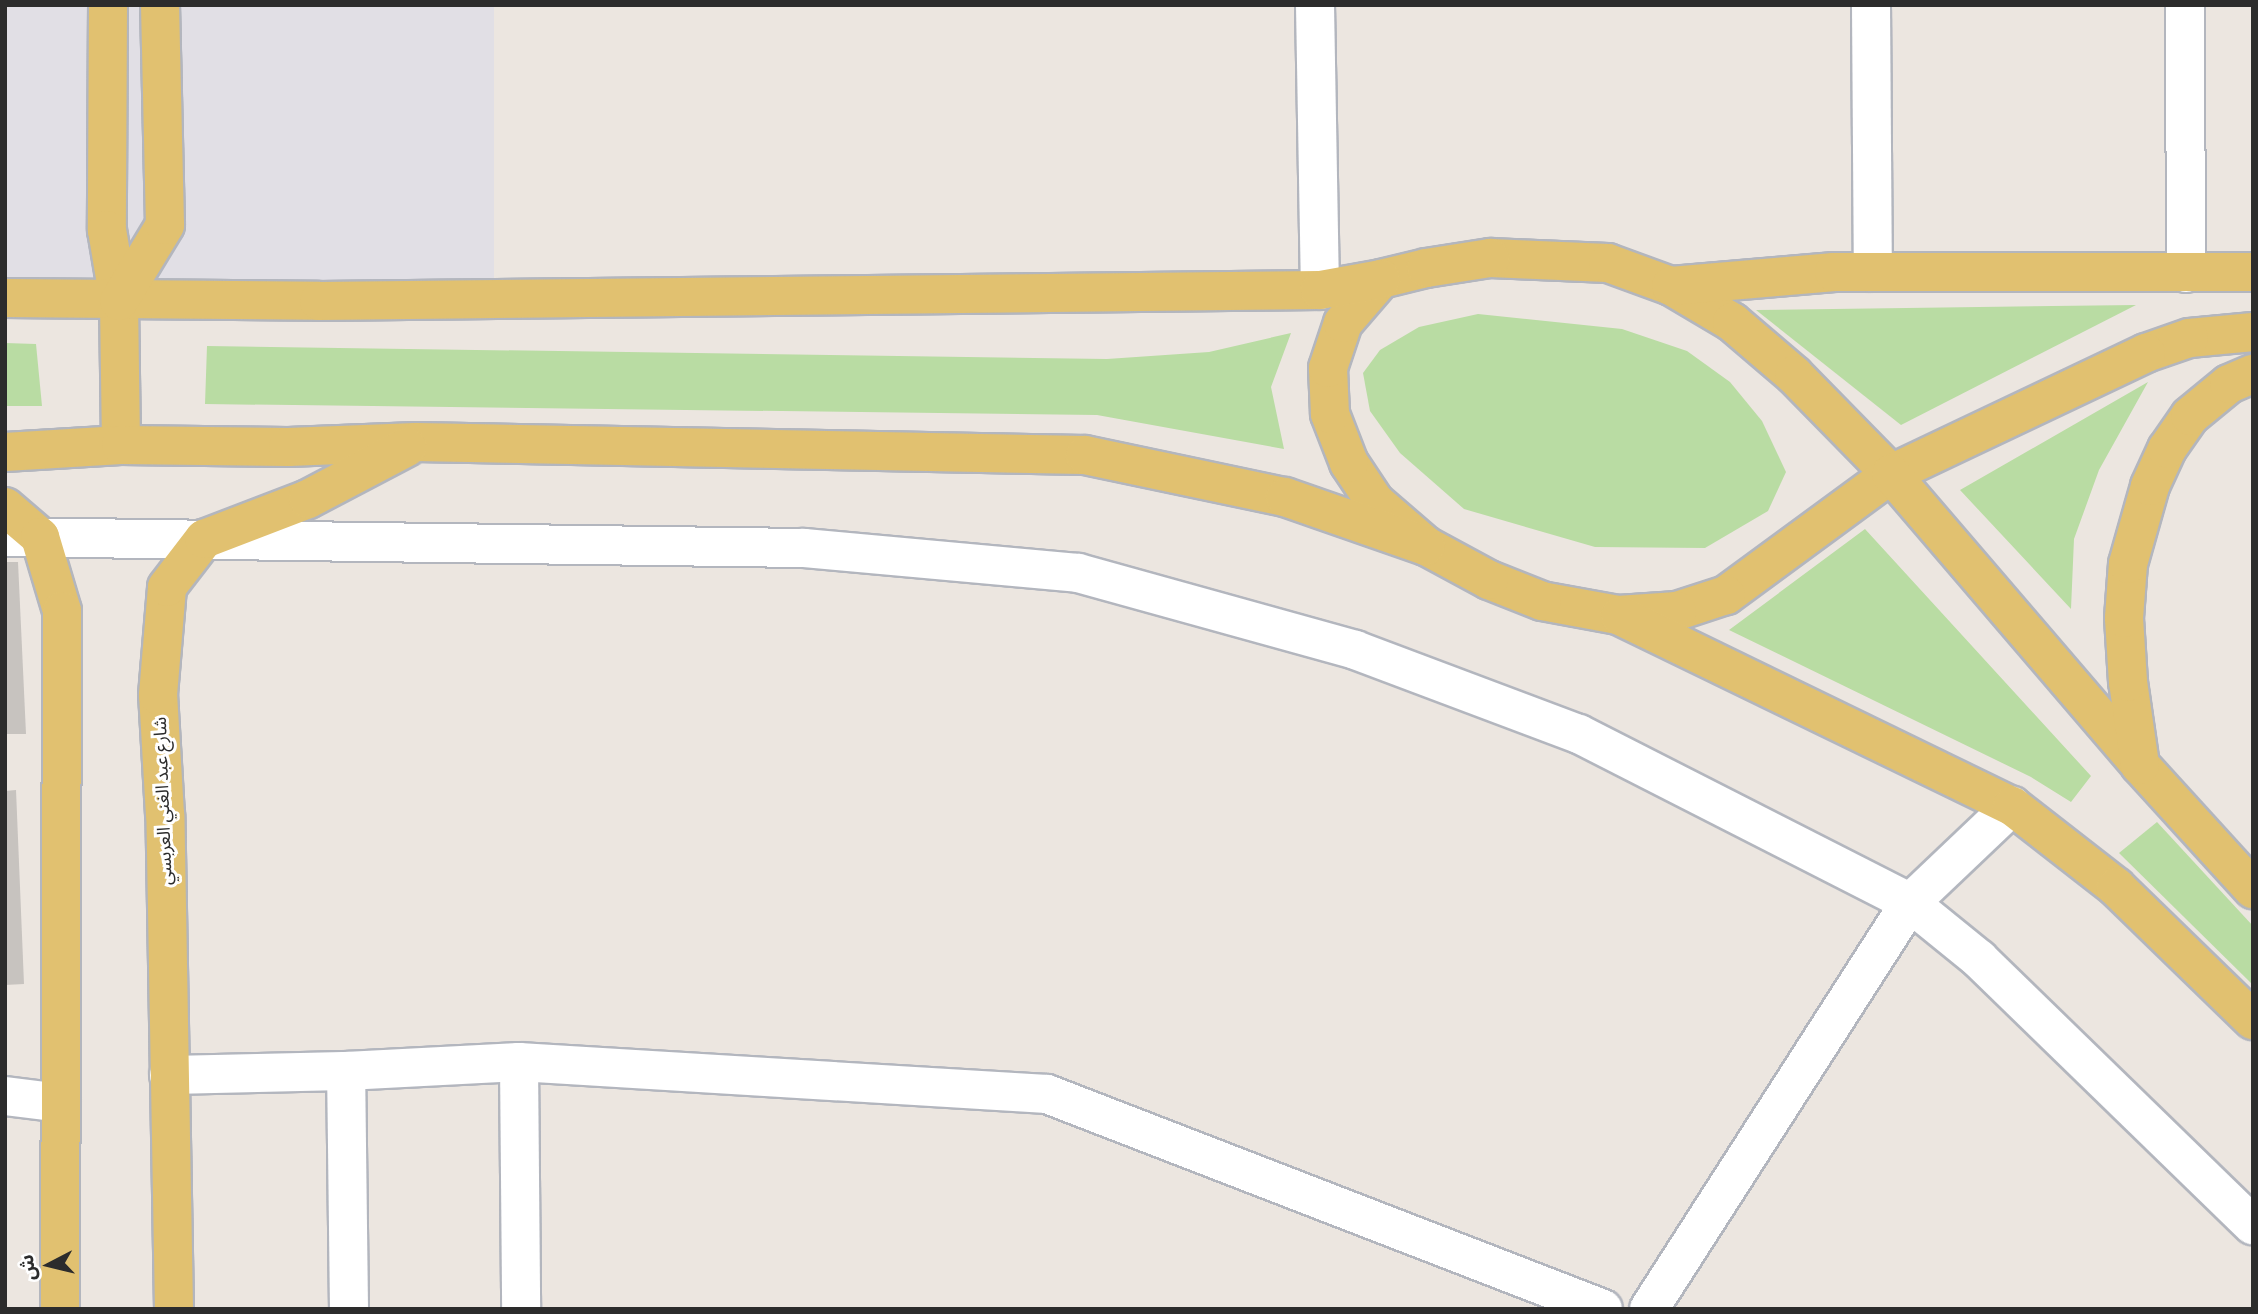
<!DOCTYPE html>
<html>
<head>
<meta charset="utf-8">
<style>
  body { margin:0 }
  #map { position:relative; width:2258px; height:1314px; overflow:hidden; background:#ece6e0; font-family:"Roboto Condensed","Noto Sans Arabic",sans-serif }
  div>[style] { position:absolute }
  .industrial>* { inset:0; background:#e1dfe5; transform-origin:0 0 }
  .green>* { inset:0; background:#b9dca3 }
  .building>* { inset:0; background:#c7c3bf }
  .roads { filter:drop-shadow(2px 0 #b3b6be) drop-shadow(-2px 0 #b3b6be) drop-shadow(0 2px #b3b6be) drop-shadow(0 -2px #b3b6be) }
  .minor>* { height:38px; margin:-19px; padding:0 19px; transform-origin:19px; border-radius:19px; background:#fff }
  .major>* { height:38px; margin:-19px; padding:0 19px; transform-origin:19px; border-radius:19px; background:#e1c170 }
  span { translate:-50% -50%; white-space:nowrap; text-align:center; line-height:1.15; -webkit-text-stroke:6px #fff; paint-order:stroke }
  .street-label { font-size:18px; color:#2c2c2c }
  .frame { position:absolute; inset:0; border:7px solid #2c2c2c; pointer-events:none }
  .north { position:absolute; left:14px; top:1230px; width:70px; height:70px; -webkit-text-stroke:5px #fff; paint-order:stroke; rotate:263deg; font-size:19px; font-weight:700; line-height:28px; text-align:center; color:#2c2c2c }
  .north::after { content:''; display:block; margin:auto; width:24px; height:32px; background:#2c2c2c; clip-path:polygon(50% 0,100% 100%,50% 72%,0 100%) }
</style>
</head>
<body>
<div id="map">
  <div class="industrial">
    <div style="left:5px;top:5px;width:489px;height:293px"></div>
  </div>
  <div class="green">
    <div style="clip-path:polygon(2136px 305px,1901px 425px,1756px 310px)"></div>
    <div style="clip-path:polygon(1478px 314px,1622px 329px,1687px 351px,1730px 382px,1762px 421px,1786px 472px,1768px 511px,1705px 548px,1595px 547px,1464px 509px,1400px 453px,1370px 411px,1363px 373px,1380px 350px,1419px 327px)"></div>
    <div style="clip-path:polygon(1291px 333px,1271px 387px,1284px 449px,1097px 415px,205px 404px,207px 346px,1107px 359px,1209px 352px)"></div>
    <div style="clip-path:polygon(5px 343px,36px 344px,42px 406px,5px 406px)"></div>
    <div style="clip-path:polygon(2148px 382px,2099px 470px,2074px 539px,2071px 609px,1960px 490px)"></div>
    <div style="clip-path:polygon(1865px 529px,2091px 776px,2071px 802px,2031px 777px,1729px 630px)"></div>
    <div style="clip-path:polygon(2157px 822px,2253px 926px,2253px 985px,2119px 853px)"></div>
  </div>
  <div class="building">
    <div style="clip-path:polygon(5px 562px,18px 562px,26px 734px,5px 734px)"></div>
    <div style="clip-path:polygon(16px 790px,24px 984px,5px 985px,5px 791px)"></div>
  </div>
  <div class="roads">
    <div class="minor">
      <div style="left:1315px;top:5px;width:285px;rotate:89deg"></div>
      <div style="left:1871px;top:5px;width:267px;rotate:89.6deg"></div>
      <div style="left:2185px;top:5px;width:268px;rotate:89.8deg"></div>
      <div style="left:5px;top:537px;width:799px;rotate:0.79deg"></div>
      <div style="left:804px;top:548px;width:275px;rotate:5.2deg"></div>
      <div style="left:1078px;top:573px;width:288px;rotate:15.5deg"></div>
      <div style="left:1355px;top:650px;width:239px;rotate:20.6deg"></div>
      <div style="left:1579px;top:734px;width:372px;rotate:27deg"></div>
      <div style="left:1910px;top:903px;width:89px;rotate:39.1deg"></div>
      <div style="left:1979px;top:959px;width:382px;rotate:44.2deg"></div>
      <div style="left:519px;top:1062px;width:247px;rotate:89.5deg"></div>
      <div style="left:169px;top:1075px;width:177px;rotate:-1.3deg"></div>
      <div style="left:5px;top:1096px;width:56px;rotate:7.1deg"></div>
      <div style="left:349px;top:1309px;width:238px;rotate:-90.7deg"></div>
      <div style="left:346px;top:1071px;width:173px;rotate:-3deg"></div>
      <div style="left:519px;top:1062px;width:529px;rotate:3.47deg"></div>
      <div style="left:1047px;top:1094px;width:596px;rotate:21.14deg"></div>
      <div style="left:1649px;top:1309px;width:483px;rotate:-57.3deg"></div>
      <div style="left:1910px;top:903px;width:141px;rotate:-43.6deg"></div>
    </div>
    <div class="major">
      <div style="left:108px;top:5px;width:225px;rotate:90.3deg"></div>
      <div style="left:107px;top:230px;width:72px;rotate:80.4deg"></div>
      <div style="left:119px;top:301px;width:144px;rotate:89.2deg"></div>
      <div style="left:1490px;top:258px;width:118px;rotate:2.4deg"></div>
      <div style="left:1608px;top:263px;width:67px;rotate:20.1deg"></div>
      <div style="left:1671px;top:286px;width:71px;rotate:30.5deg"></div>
      <div style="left:1732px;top:322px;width:82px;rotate:40.5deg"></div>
      <div style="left:1794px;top:375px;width:139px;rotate:45.6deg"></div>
      <div style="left:1891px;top:474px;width:205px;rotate:143.7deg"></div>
      <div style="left:1726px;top:595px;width:52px;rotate:161.9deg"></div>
      <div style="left:1677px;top:611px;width:59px;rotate:176.1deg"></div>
      <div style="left:1618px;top:615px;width:77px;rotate:-169.6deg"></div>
      <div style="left:1542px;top:601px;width:57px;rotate:-158.4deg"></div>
      <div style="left:1489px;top:580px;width:72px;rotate:-151.6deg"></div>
      <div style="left:1426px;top:546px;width:67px;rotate:-139.2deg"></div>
      <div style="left:1375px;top:502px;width:47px;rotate:-123.7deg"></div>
      <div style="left:1349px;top:463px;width:53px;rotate:-111.2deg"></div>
      <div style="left:1330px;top:414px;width:46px;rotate:-92.5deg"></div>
      <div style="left:1328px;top:368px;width:47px;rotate:-71.6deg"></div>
      <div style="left:1343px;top:323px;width:58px;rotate:-49.2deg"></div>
      <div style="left:1381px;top:279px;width:46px;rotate:-13.7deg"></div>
      <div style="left:1426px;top:268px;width:65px;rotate:-8.9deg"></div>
      <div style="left:1671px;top:286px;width:164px;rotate:-4.9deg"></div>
      <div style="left:1834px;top:272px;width:419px"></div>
      <div style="left:5px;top:298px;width:314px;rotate:0.5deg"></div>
      <div style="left:319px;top:301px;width:1001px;rotate:-0.63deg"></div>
      <div style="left:1320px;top:290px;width:62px;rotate:-10.2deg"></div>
      <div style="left:119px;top:301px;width:89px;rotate:-58.8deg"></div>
      <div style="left:165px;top:225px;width:220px;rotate:-91.3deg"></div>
      <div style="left:2253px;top:332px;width:64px;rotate:174.6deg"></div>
      <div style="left:2189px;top:338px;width:46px;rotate:160.8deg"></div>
      <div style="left:2146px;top:353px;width:282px;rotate:154.6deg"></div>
      <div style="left:1891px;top:474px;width:383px;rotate:49.4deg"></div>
      <div style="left:2140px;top:765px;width:168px;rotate:47.7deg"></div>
      <div style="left:5px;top:452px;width:116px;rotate:-3.5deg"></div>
      <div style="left:121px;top:445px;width:167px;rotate:0.7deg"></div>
      <div style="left:288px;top:447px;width:128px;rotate:-2.2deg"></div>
      <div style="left:416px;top:442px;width:669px;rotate:1.11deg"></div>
      <div style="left:1085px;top:455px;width:204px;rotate:11.9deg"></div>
      <div style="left:1285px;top:497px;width:149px;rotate:19.2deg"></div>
      <div style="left:5px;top:507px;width:46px;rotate:40.6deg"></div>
      <div style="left:40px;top:537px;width:77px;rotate:73.4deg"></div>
      <div style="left:62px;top:611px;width:698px;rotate:90.16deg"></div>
      <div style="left:1620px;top:616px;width:436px;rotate:25.9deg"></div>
      <div style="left:2012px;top:806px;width:132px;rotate:37.9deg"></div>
      <div style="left:2116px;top:887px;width:191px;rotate:44.2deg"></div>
      <div style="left:2140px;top:765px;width:84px;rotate:-98.2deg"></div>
      <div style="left:2128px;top:682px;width:64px;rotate:-93.6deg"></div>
      <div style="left:2124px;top:618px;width:54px;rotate:-85.8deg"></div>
      <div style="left:2128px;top:564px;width:81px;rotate:-74.2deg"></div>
      <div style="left:2150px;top:486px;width:41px;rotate:-65.3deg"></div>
      <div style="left:2167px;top:449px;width:40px;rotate:-55.1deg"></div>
      <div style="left:2190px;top:416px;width:50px;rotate:-39.4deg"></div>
      <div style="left:2229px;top:384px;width:26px;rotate:-23deg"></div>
      <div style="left:174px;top:1309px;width:494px;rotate:-91deg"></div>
      <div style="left:165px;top:815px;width:120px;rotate:-93.3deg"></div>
      <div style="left:158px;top:695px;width:108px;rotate:-85.2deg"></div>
      <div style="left:167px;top:587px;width:61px;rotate:-52.4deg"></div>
      <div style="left:204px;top:539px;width:111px;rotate:-21deg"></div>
      <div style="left:308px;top:499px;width:112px;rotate:-27.7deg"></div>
    </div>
  </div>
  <div class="street-label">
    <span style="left:163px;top:801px;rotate:-92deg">شارع عبد الغني العربسي</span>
  </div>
  <div class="frame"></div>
  <div class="north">ش</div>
</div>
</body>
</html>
